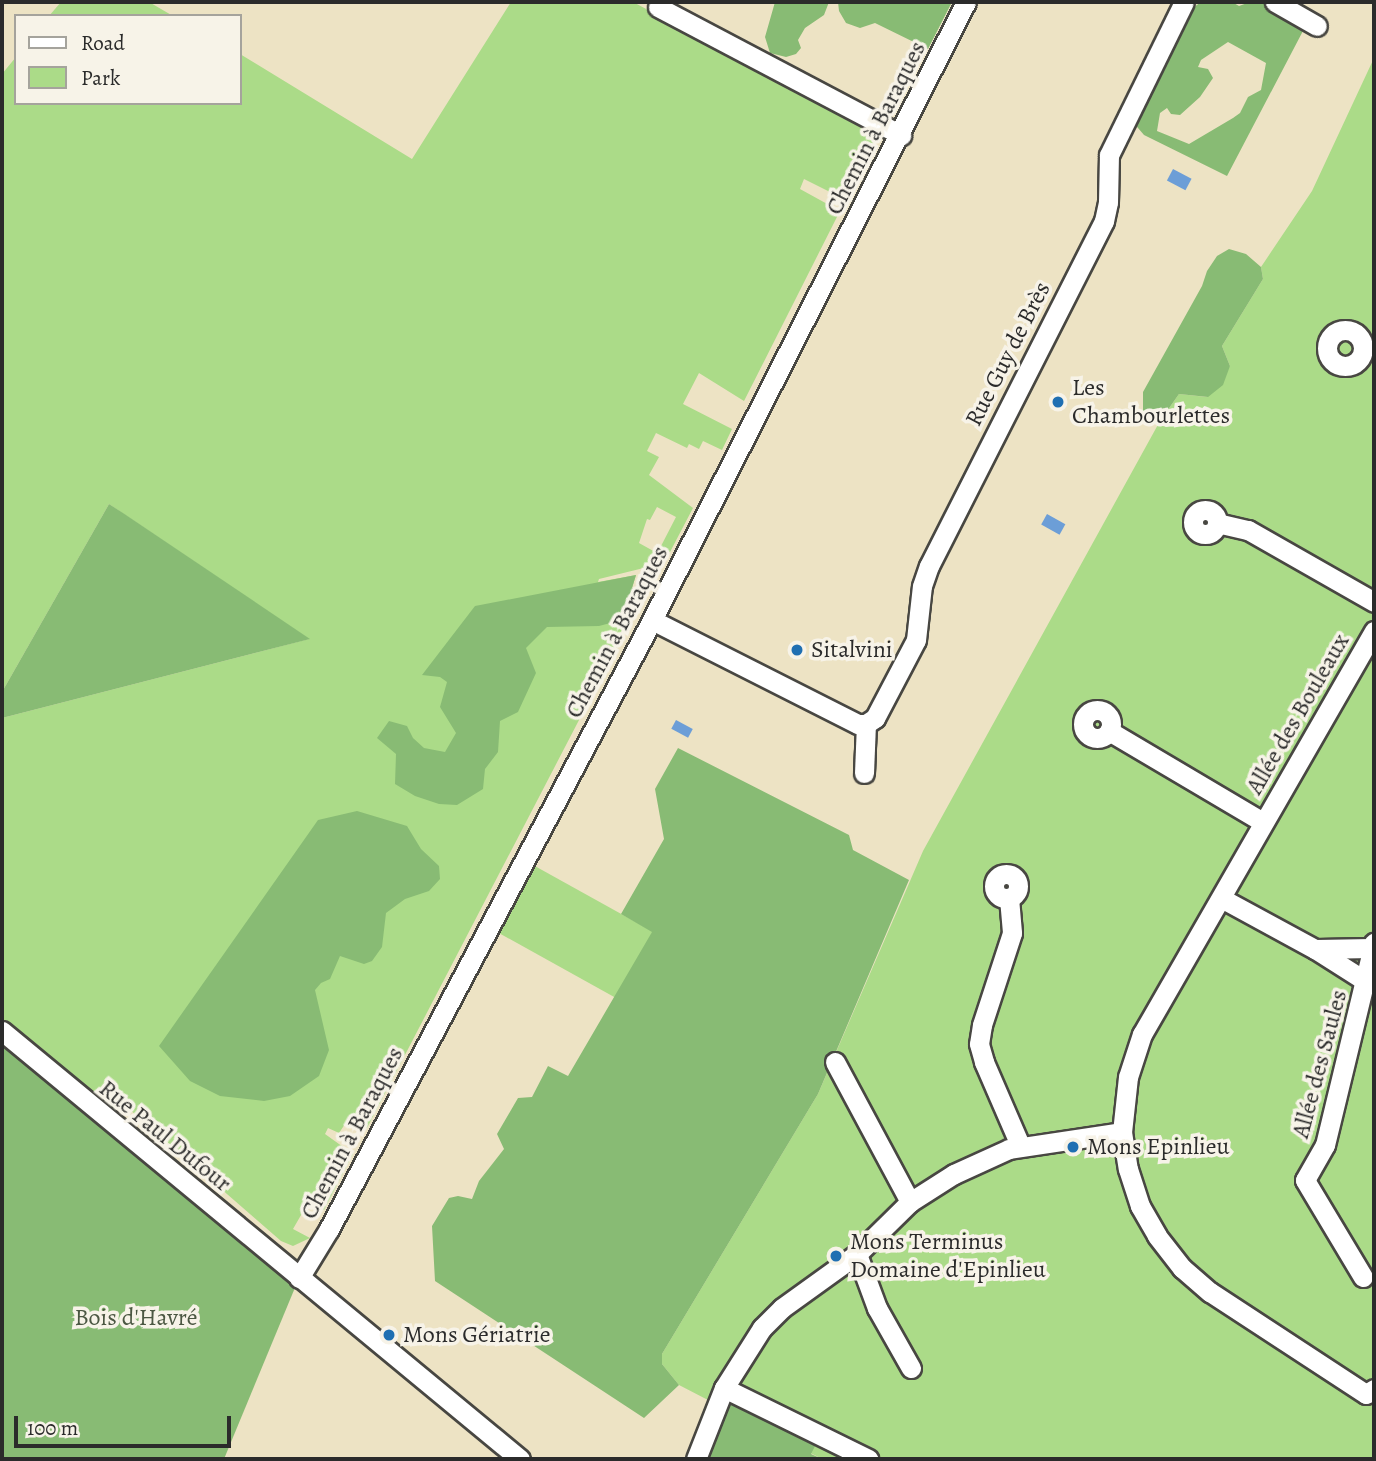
<!DOCTYPE html>
<html>
<head>
<meta charset="utf-8">
<style>
  body { margin:0 }
  #map { position:relative; width:1376px; height:1461px; overflow:hidden; background:#ede3c4; font-family:Alegreya,serif }
  div>[style] { position:absolute }
  .green>* { inset:0; background:#abdb88; transform-origin:0 0 }
  .forest>* { inset:0; background:#88bb74 }
  .water>* { inset:0; background:#6c9ed7; transform-origin:0 0 }
  .roads { filter:drop-shadow(2px 0 #484742) drop-shadow(-2px 0 #484742) drop-shadow(0 2px #484742) drop-shadow(0 -2px #484742) }
  .minor>* { height:19px; margin:-9.5px; padding:0 9.5px; transform-origin:9.5px; border-radius:9.5px; background:#fff }
  .minor>.ring { margin:-9.5px; padding:0; box-sizing:content-box; background:none; border:19px solid #fff; border-radius:50% }
  .dots>* { width:19px; height:19px; translate:-50% -50%; box-sizing:border-box; border:4px solid #f7f3e8; border-radius:50% }
  span { translate:-50% -50%; white-space:nowrap; text-align:center; line-height:1.15; -webkit-text-stroke:7px #f7f3e8; paint-order:stroke }
  .street-label { font-size:24px; color:#2b2b2b }
  .poi-label { font-size:24px; color:#2b2b2b }
  .left { translate:0 -50%; text-align:left }
  .park-label { font-size:24px; color:#4b5742 }
  .frame { position:absolute; inset:0; border:4px solid #2b2b2b; pointer-events:none }
  .legend { position:absolute; left:14px; top:14px; width:228px; height:91px; box-sizing:border-box; background:#f7f3e8; border:2px solid #a5a39c; margin:0; padding:9px 12px; list-style:none; font-size:21px; color:#2b2b2b }
  .legend li { display:flex; align-items:center; gap:14px; height:35px }
  .legend b { width:35px; border:2px solid #a5a39c }
  .scale { position:absolute; left:14px; top:1416px; width:217px; height:32px; box-sizing:border-box; border:4px solid #2b2b2b; border-top:0; padding-left:9px; font-size:21px; line-height:24px; white-space:nowrap; color:#2b2b2b; -webkit-text-stroke:5px #f7f3e8; paint-order:stroke }
</style>
</head>
<body>
<div id="map">
  <div class="green">
    <div style="clip-path:polygon(61px 2px,149px 2px,173px 16px,49px 16px)"></div>
    <div style="clip-path:polygon(511px 2px,633px 2px,880px 133px,846px 200px,804px 179px,800px 189px,840px 211px,744px 401px,699px 373px,683px 404px,732px 429px,722px 450px,703px 441px,699px 449px,689px 444px,687px 448px,656px 433px,647px 451px,659px 457px,649px 475px,693px 508px,670px 552px,660px 548px,676px 517px,657px 507px,650px 520px,647px 519px,639px 543px,657px 553px,660px 564px,599px 579px,598px 582px,636px 575px,632px 588px,644px 595px,367px 1128px,349px 1118px,339px 1133px,328px 1128px,325px 1134px,353px 1154px,324px 1210px,308px 1203px,293px 1229px,310px 1238px,293px 1246px,281px 1241px,120px 1101px,106px 1119px,2px 1031px,2px 718px,309px 639px,109px 504px,2px 692px,2px 74px,16px 57px,16px 103px,240px 103px,240px 54px,412px 159px)"></div>
    <div style="clip-path:polygon(1374px 58px,1374px 1459px,822px 1459px,679px 1385px,662px 1364px,662px 1354px,818px 1094px,923px 851px,1160px 421px,1179px 394px,1207px 397px,1230px 366px,1222px 346px,1263px 279px,1261px 267px,1312px 191px)"></div>
    <div style="left:533px;top:865px;width:137px;height:76px;rotate:29deg"></div>
  </div>
  <div class="forest">
    <div style="clip-path:polygon(775px 2px,829px 2px,824px 15px,805px 28px,798px 40px,801px 48px,796px 54px,786px 57px,770px 53px,765px 37px)"></div>
    <div style="clip-path:polygon(838px 2px,952px 2px,928px 49px,875px 23px,860px 28px,846px 23px,839px 11px)"></div>
    <div style="clip-path:polygon(evenodd,1201px 2px,1232px 2px,1239px 6px,1250px 2px,1268px 2px,1304px 29px,1227px 176px,1144px 135px,1132px 121px,1186px 13px,1201px 2px,1228px 42px,1266px 63px,1261px 90px,1248px 97px,1240px 113px,1233px 118px,1189px 144px,1157px 131px,1160px 113px,1167px 108px,1171px 114px,1180px 115px,1200px 97px,1213px 78px,1208px 69px,1198px 67px,1201px 60px,1228px 42px)"></div>
    <div style="clip-path:polygon(1229px 249px,1246px 254px,1261px 267px,1263px 279px,1222px 346px,1230px 366px,1223px 385px,1208px 397px,1179px 394px,1160px 421px,1143px 412px,1143px 392px,1202px 286px,1207px 271px,1217px 256px)"></div>
    <div style="clip-path:polygon(109px 504px,123px 513px,310px 639px,2px 718px,2px 692px)"></div>
    <div style="clip-path:polygon(636px 575px,632px 588px,644px 595px,633px 617px,599px 626px,547px 627px,526px 648px,536px 673px,518px 712px,500px 721px,498px 752px,485px 769px,483px 789px,457px 805px,439px 804px,415px 796px,395px 784px,396px 754px,377px 738px,389px 721px,407px 726px,413px 738px,424px 748px,445px 752px,456px 733px,440px 707px,447px 682px,440px 677px,422px 675px,475px 606px)"></div>
    <div style="clip-path:polygon(678px 748px,849px 835px,853px 850px,909px 880px,818px 1094px,662px 1354px,662px 1364px,679px 1385px,644px 1418px,435px 1281px,432px 1226px,449px 1198px,458px 1196px,472px 1199px,479px 1181px,504px 1149px,497px 1134px,518px 1098px,532px 1097px,548px 1066px,568px 1076px,652px 932px,621px 914px,664px 839px,655px 789px)"></div>
    <div style="clip-path:polygon(357px 811px,407px 826px,421px 849px,439px 866px,440px 879px,429px 891px,405px 899px,386px 913px,382px 947px,372px 961px,364px 964px,340px 956px,330px 979px,321px 983px,315px 990px,329px 1050px,319px 1076px,290px 1096px,264px 1101px,220px 1096px,190px 1081px,159px 1046px,318px 820px)"></div>
    <div style="clip-path:polygon(2px 1031px,299px 1278px,224px 1459px,2px 1459px)"></div>
    <div style="clip-path:polygon(724px 1388px,817px 1442px,811px 1454px,822px 1459px,696px 1459px)"></div>
  </div>
  <div class="water">
    <div style="left:1173px;top:169px;width:21px;height:13px;rotate:28deg"></div>
    <div style="left:1047px;top:514px;width:21px;height:12px;rotate:29deg"></div>
    <div style="left:676px;top:720px;width:19px;height:10px;rotate:28deg"></div>
  </div>
  <div class="roads">
    <div class="minor">
      <div style="left:1275px;top:2px;width:48px;rotate:29.7deg"></div>
      <div style="left:658px;top:7px;width:275px;rotate:27.8deg"></div>
      <div class="ring" style="left:1327px;top:330px;width:17px;height:17px"></div>
      <div class="ring" style="left:1193px;top:510px;width:5px;height:5px"></div>
      <div style="left:1217px;top:523px;width:32px;rotate:13deg"></div>
      <div style="left:1248px;top:530px;width:145px;rotate:29.7deg"></div>
      <div style="left:652px;top:620px;width:231px;rotate:26.8deg"></div>
      <div style="left:858px;top:724px;width:8px"></div>
      <div style="left:866px;top:724px;width:11px;rotate:-34deg"></div>
      <div style="left:875px;top:718px;width:88px;rotate:-62.3deg"></div>
      <div style="left:916px;top:640px;width:54px;rotate:-83.7deg"></div>
      <div style="left:922px;top:586px;width:21px;rotate:-71deg"></div>
      <div style="left:929px;top:566px;width:387px;rotate:-63.1deg"></div>
      <div style="left:1104px;top:221px;width:19px;rotate:-78deg"></div>
      <div style="left:1108px;top:202px;width:47px;rotate:-88.8deg"></div>
      <div style="left:1109px;top:155px;width:170px;rotate:-63.9deg"></div>
      <div style="left:1374px;top:631px;width:465px;rotate:119.9deg"></div>
      <div style="left:1142px;top:1034px;width:45px;rotate:108deg"></div>
      <div style="left:1128px;top:1077px;width:55px;rotate:96.2deg"></div>
      <div style="left:1122px;top:1132px;width:37px;rotate:81deg"></div>
      <div style="left:1128px;top:1169px;width:39px;rotate:72deg"></div>
      <div style="left:1140px;top:1206px;width:34px;rotate:60deg"></div>
      <div style="left:1157px;top:1236px;width:41px;rotate:52deg"></div>
      <div style="left:1182px;top:1268px;width:37px;rotate:41deg"></div>
      <div style="left:1210px;top:1292px;width:186px;rotate:33.2deg"></div>
      <div style="left:1366px;top:1394px;width:9px;rotate:-32deg"></div>
      <div class="ring" style="left:1083px;top:710px;width:9px;height:9px"></div>
      <div style="left:1109px;top:731px;width:179px;rotate:30.6deg"></div>
      <div style="left:864px;top:773px;width:49px;rotate:-87.7deg"></div>
      <div class="ring" style="left:994px;top:874px;width:5px;height:5px"></div>
      <div style="left:1009px;top:898px;width:35px;rotate:85deg"></div>
      <div style="left:1012px;top:933px;width:97px;rotate:108.1deg"></div>
      <div style="left:982px;top:1025px;width:19px;rotate:99deg"></div>
      <div style="left:979px;top:1044px;width:19px;rotate:74deg"></div>
      <div style="left:984px;top:1062px;width:90px;rotate:66.6deg"></div>
      <div style="left:1221px;top:898px;width:107px;rotate:28.5deg"></div>
      <div style="left:1315px;top:949px;width:62px;rotate:32.4deg"></div>
      <div style="left:1316px;top:949px;width:56px;rotate:-1deg"></div>
      <div style="left:2px;top:1031px;width:672px;rotate:39.57deg"></div>
      <div style="left:835px;top:1062px;width:159px;rotate:61.8deg"></div>
      <div style="left:857px;top:1254px;width:58px;rotate:69.7deg"></div>
      <div style="left:877px;top:1308px;width:69px;rotate:60.5deg"></div>
      <div style="left:1363px;top:1277px;width:113px;rotate:-120.9deg"></div>
      <div style="left:1305px;top:1180px;width:40px;rotate:-60.3deg"></div>
      <div style="left:1325px;top:1145px;width:208px;rotate:-76.4deg"></div>
      <div style="left:299px;top:1278px;width:57px;rotate:-58.5deg"></div>
      <div style="left:329px;top:1229px;width:689px;rotate:-62.06deg"></div>
      <div style="left:652px;top:620px;width:693px;rotate:-63.07deg"></div>
      <div style="left:724px;top:1388px;width:161px;rotate:26.2deg"></div>
      <div style="left:696px;top:1459px;width:76px;rotate:-68.5deg"></div>
      <div style="left:724px;top:1388px;width:71px;rotate:-57.7deg"></div>
      <div style="left:762px;top:1328px;width:28px;rotate:-45deg"></div>
      <div style="left:782px;top:1308px;width:92px;rotate:-35.8deg"></div>
      <div style="left:857px;top:1254px;width:74px;rotate:-44.5deg"></div>
      <div style="left:910px;top:1202px;width:52px;rotate:-32.5deg"></div>
      <div style="left:954px;top:1174px;width:60px;rotate:-24.4deg"></div>
      <div style="left:1009px;top:1149px;width:114px;rotate:-8.6deg"></div>
    </div>
  </div>
  <div class="dots">
    <div style="left:1058px;top:402px;background:#1f6fb2"></div>
    <div style="left:797px;top:650px;background:#1f6fb2"></div>
    <div style="left:1073px;top:1147px;background:#1f6fb2"></div>
    <div style="left:836px;top:1256px;background:#1f6fb2"></div>
    <div style="left:389px;top:1335px;background:#1f6fb2"></div>
  </div>
  <div class="street-label">
    <span style="left:876px;top:128px;rotate:-63deg">Chemin à Baraques</span>
    <span style="left:1008px;top:354px;rotate:-63deg">Rue Guy de Brès</span>
    <span style="left:617px;top:632px;rotate:-62deg">Chemin à Baraques</span>
    <span style="left:1298px;top:714px;rotate:-60deg">Allée des Bouleaux</span>
    <span style="left:1320px;top:1064px;rotate:-75deg">Allée des Saules</span>
    <span style="left:352px;top:1133px;rotate:-62deg">Chemin à Baraques</span>
    <span style="left:165px;top:1136px;rotate:39deg">Rue Paul Dufour</span>
  </div>
  <div class="poi-label">
    <span class="left" style="left:1072px;top:402px">Les<br>Chambourlettes</span>
    <span class="left" style="left:811px;top:650px">Sitalvini</span>
    <span class="left" style="left:1087px;top:1147px">Mons Epinlieu</span>
    <span class="left" style="left:850px;top:1256px">Mons Terminus<br>Domaine d'Epinlieu</span>
    <span class="left" style="left:403px;top:1335px">Mons Gériatrie</span>
  </div>
  <div class="park-label">
    <span style="left:136px;top:1318px">Bois d'Havré</span>
  </div>
  <div class="frame"></div>
  <ul class="legend">
  <li><b style="height:9px;background:#fff"></b>Road</li>
  <li><b style="height:19px;background:#abdb88"></b>Park</li>
  </ul>
  <div class="scale">100 m</div>
</div>
</body>
</html>
